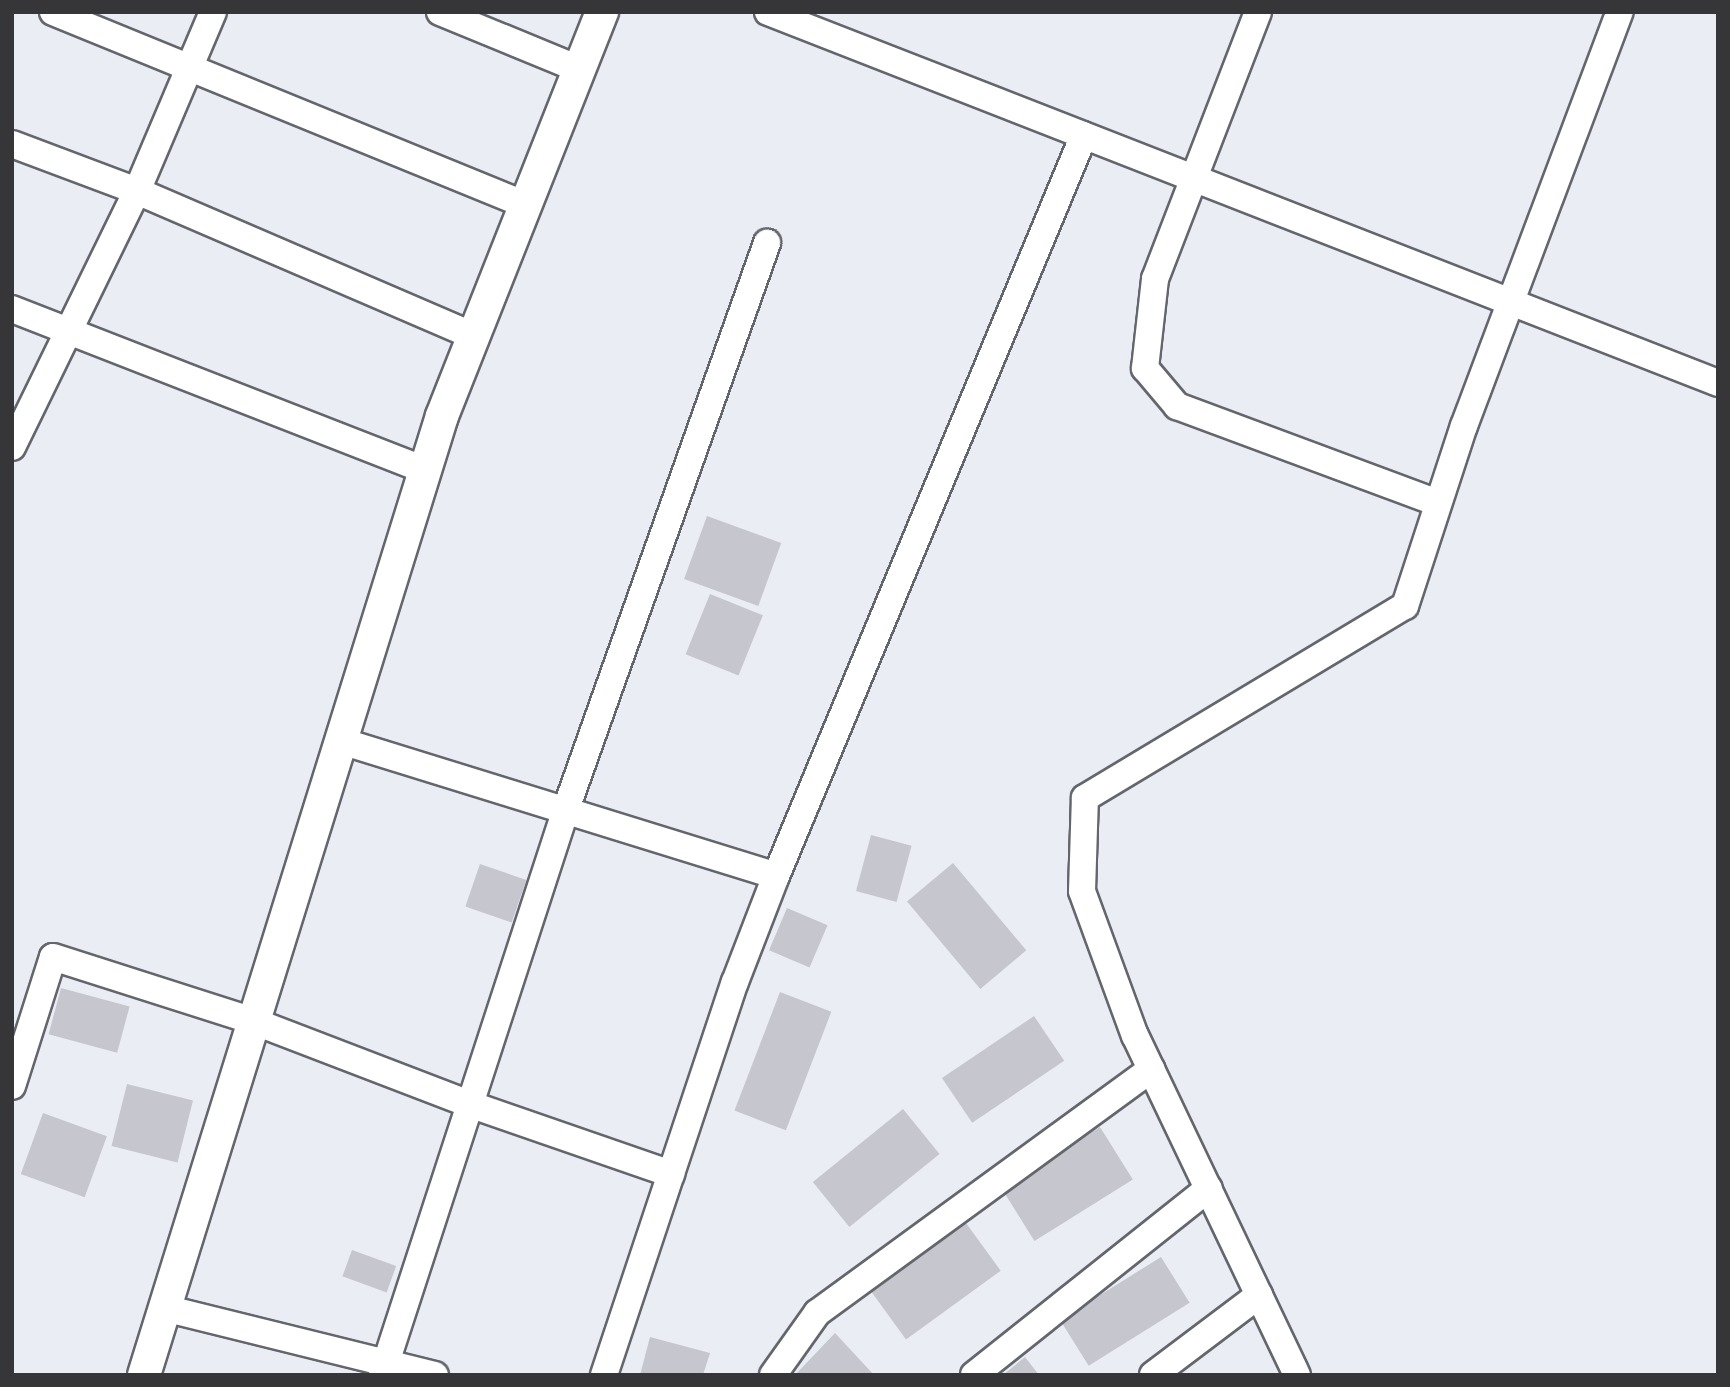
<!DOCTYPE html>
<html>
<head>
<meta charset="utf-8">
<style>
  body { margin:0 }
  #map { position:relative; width:1730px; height:1387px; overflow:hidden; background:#ebedf5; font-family:Quicksand,sans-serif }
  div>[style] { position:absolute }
  .building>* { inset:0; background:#c5c6ce; transform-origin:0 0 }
  .roads { filter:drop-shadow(2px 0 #64666d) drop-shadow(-2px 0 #64666d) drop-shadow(0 2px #64666d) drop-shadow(0 -2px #64666d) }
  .minor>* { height:26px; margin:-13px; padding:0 13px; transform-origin:13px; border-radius:13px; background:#fff }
  .tertiary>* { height:32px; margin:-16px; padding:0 16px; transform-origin:16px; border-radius:16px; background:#fff }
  span { translate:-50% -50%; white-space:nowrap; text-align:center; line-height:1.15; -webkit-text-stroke:5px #ebedf5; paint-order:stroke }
  .frame { position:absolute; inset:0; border:14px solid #363639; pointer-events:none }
</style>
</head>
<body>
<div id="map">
  <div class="building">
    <div style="left:707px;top:516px;width:79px;height:67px;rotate:20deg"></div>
    <div style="left:710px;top:594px;width:57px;height:65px;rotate:22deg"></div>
    <div style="left:871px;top:835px;width:42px;height:58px;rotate:15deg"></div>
    <div style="left:953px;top:863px;width:114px;height:60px;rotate:50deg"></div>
    <div style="left:480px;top:864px;width:49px;height:45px;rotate:19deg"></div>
    <div style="left:787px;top:908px;width:44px;height:46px;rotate:23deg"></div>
    <div style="left:61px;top:988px;width:71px;height:48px;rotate:15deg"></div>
    <div style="left:780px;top:992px;width:55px;height:127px;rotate:21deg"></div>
    <div style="left:1034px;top:1016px;width:54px;height:111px;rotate:56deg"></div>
    <div style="left:127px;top:1084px;width:68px;height:64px;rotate:14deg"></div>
    <div style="left:903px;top:1109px;width:58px;height:116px;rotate:51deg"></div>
    <div style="left:43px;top:1113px;width:68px;height:65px;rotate:20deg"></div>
    <div style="left:1100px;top:1127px;width:62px;height:116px;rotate:58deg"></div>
    <div style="left:966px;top:1223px;width:59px;height:117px;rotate:54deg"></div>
    <div style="left:352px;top:1250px;width:47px;height:28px;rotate:20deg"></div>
    <div style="left:1161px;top:1257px;width:54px;height:119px;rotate:58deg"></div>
    <div style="clip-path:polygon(835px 1333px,874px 1375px,795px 1375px)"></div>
    <div style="clip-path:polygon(650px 1337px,710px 1353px,703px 1375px,640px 1375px)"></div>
    <div style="clip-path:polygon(1025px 1357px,1039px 1375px,1003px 1375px)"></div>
  </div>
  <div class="roads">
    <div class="minor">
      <div style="left:53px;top:12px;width:511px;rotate:22.2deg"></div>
      <div style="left:440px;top:12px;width:150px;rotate:22.3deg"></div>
      <div style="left:768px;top:12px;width:1020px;rotate:21.33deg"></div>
      <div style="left:1258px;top:12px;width:286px;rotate:111.1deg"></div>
      <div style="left:1155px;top:279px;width:90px;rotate:96.4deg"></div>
      <div style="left:1145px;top:368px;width:50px;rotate:49.9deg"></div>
      <div style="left:1177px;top:406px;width:278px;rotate:20.4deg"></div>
      <div style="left:12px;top:144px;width:134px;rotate:20.6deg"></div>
      <div style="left:137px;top:191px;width:366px;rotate:23.3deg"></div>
      <div style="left:12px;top:309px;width:442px;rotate:21.3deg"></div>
      <div style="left:12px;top:447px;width:285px;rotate:-64deg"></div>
      <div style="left:137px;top:191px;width:194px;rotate:-67deg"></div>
      <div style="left:341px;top:741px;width:455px;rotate:17.2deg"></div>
      <div style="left:12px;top:1086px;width:135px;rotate:-72.4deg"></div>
      <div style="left:53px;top:957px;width:210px;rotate:17.7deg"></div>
      <div style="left:253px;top:1021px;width:231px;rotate:21deg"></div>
      <div style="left:469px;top:1104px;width:214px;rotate:19.1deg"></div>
      <div style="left:164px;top:1308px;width:279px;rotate:13.9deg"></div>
      <div style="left:382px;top:1375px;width:595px;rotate:-71.99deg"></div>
      <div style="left:566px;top:809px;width:601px;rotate:-70.45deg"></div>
      <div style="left:604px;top:1375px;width:414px;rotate:-71.6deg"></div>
      <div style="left:735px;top:982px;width:114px;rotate:-68.9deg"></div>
      <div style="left:776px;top:876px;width:802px;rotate:-67.43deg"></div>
      <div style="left:773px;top:1375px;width:76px;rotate:-54.6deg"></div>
      <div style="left:817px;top:1313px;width:414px;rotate:-36.1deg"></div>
      <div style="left:974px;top:1375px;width:300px;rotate:-38.5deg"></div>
      <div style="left:1153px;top:1375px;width:133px;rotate:-37deg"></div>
      <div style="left:1297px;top:1375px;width:376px;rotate:-115.5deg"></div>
      <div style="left:1135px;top:1036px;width:154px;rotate:-110.1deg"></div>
      <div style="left:1082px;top:891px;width:93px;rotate:-88.2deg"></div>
      <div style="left:1085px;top:798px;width:373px;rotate:-31deg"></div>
      <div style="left:1405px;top:606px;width:189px;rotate:-71.9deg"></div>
      <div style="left:1464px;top:426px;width:442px;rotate:-69.4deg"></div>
    </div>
    <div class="tertiary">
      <div style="left:144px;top:1375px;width:1004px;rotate:-72.74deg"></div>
      <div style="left:442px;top:416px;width:435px;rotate:-68.4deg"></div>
    </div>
  </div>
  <div class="frame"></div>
</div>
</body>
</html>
